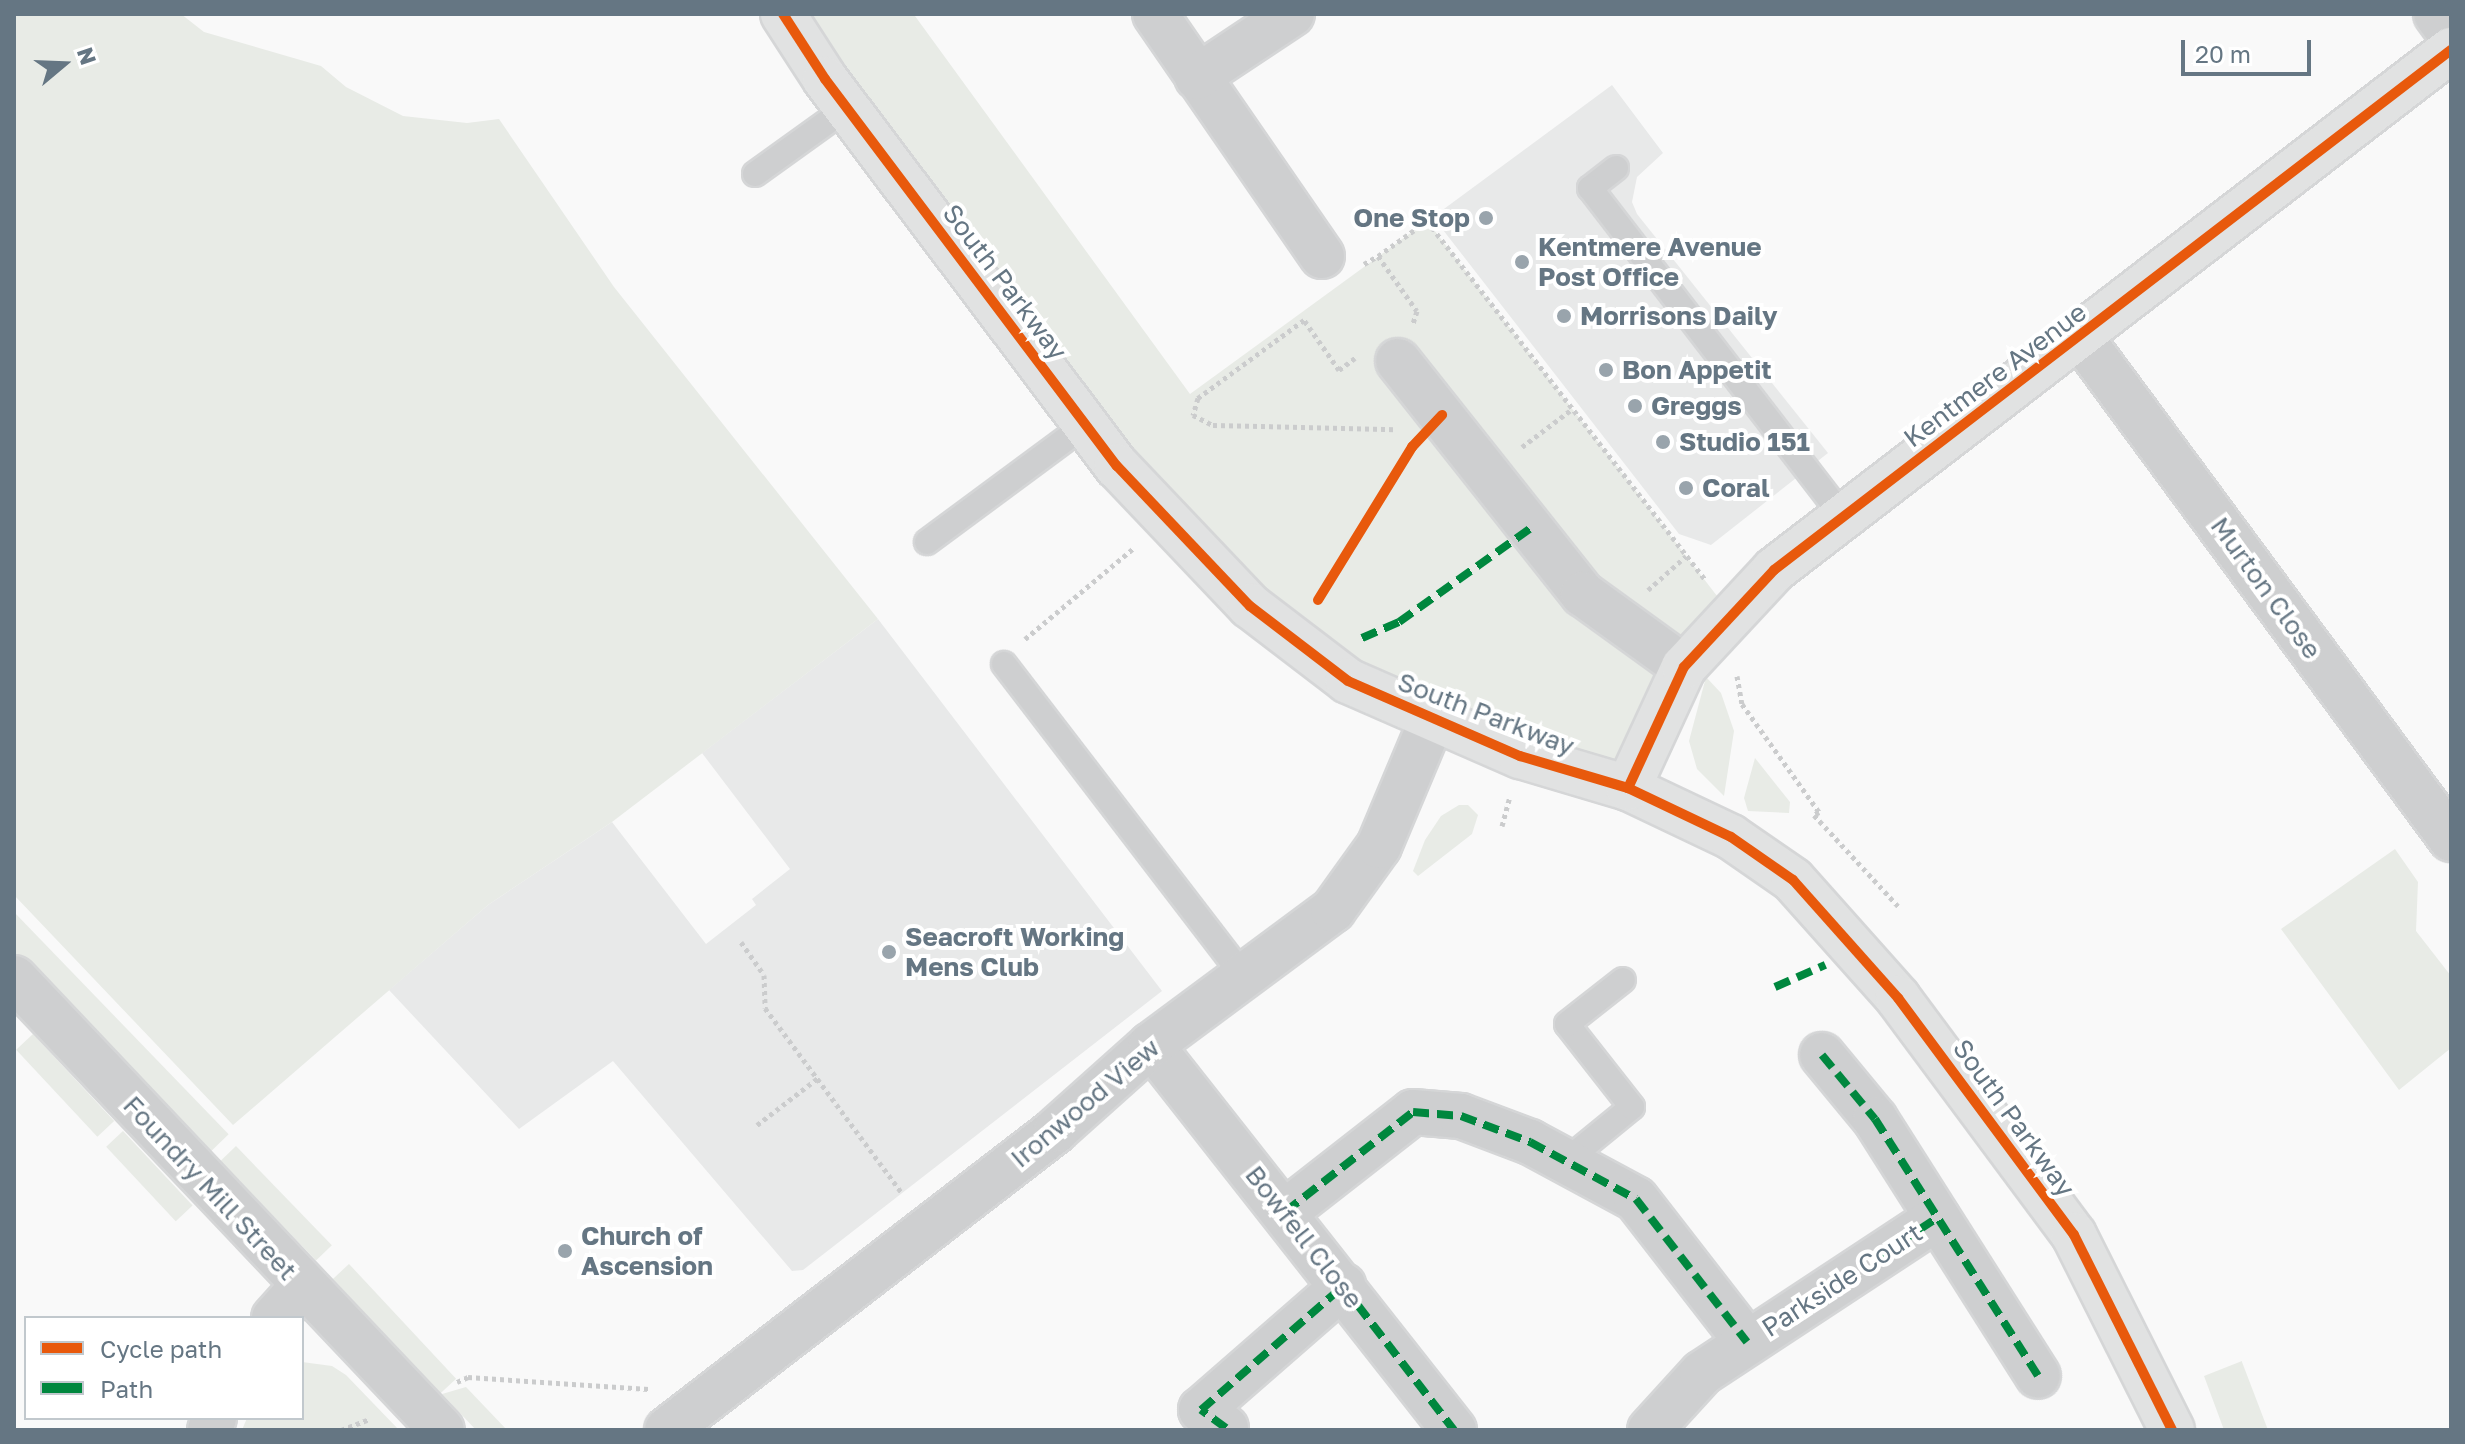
<!DOCTYPE html>
<html>
<head>
<meta charset="utf-8">
<style>
  body { margin:0 }
  #map { position:relative; width:2465px; height:1444px; overflow:hidden; background:#f9f9f9; font-family:"Golos Text",sans-serif }
  div>[style] { position:absolute }
  .built>* { inset:0; background:#e8e9e9 }
  .green>* { inset:0; background:#e8ebe6; transform-origin:0 0 }
  .path>* { height:5px; margin-top:-2.5px; transform-origin:0; background:repeating-linear-gradient(90deg,#cbcccd 0 4px,transparent 0 8px) }
  .roads { filter:drop-shadow(2px 0 #d5d6d7) drop-shadow(-2px 0 #d5d6d7) drop-shadow(0 2px #d5d6d7) drop-shadow(0 -2px #d5d6d7) }
  .lane>* { height:24px; margin:-12px; padding:0 12px; transform-origin:12px; border-radius:12px; background:#cecfd0 }
  .street>* { height:44px; margin:-22px; padding:0 22px; transform-origin:22px; border-radius:22px; background:#cecfd0 }
  .secondary>* { height:44px; margin:-22px; padding:0 22px; transform-origin:22px; border-radius:22px; background:#e1e2e2 }
  .quiet>* { height:8px; margin-top:-4px; transform-origin:0; background:repeating-linear-gradient(90deg,#00873e 0 16px,transparent 0 24px) }
  .cycleway>* { height:10px; margin:-5px; padding:0 5px; transform-origin:5px; border-radius:5px; background:#e8590c }
  .dots>* { width:22px; height:22px; translate:-50% -50%; box-sizing:border-box; border:4px solid #fff; border-radius:50% }
  span { translate:-50% -50%; white-space:nowrap; text-align:center; line-height:1.15; -webkit-text-stroke:8px #fff; paint-order:stroke }
  .poi-label { font-size:26px; color:#657683; font-weight:700 }
  .right { translate:-100% -50%; text-align:right }
  .left { translate:0 -50%; text-align:left }
  .street-label { font-size:26px; color:#657683 }
  .frame { position:absolute; inset:0; border:16px solid #657683; pointer-events:none }
  .legend { position:absolute; left:24px; top:1316px; width:280px; height:104px; box-sizing:border-box; background:#fff; border:2px solid #c1c8cd; margin:0; padding:10px 14px; list-style:none; font-size:24px; color:#657683 }
  .legend li { display:flex; align-items:center; gap:16px; height:40px }
  .legend b { width:40px; border:2px solid #c1c8cd }
  .north { position:absolute; left:24px; top:24px; width:80px; height:80px; -webkit-text-stroke:6px #fff; paint-order:stroke; rotate:71deg; font-size:22px; font-weight:700; line-height:32px; text-align:center; color:#657683 }
  .north::after { content:''; display:block; margin:auto; width:28px; height:36px; background:#657683; clip-path:polygon(50% 0,100% 100%,50% 72%,0 100%) }
  .scale { position:absolute; left:2181px; top:40px; width:130px; height:36px; box-sizing:border-box; border:4px solid #657683; border-top:0; padding-left:10px; font-size:24px; line-height:28px; white-space:nowrap; color:#657683; -webkit-text-stroke:6px #fff; paint-order:stroke }
</style>
</head>
<body>
<div id="map">
  <div class="built">
    <div style="clip-path:polygon(1612px 85px,1663px 153px,1637px 177px,1632px 202px,1637px 214px,1828px 453px,1711px 545px,1679px 534px,1433px 217px)"></div>
    <div style="clip-path:polygon(878px 619px,1162px 991px,803px 1270px,792px 1271px,613px 1061px,519px 1129px,389px 990px,488px 905px,612px 822px,706px 944px,756px 905px,752px 899px,790px 869px,702px 753px)"></div>
  </div>
  <div class="green">
    <div style="clip-path:polygon(14px 14px,181px 14px,204px 32px,321px 66px,346px 87px,403px 116px,467px 123px,499px 119px,614px 287px,878px 619px,612px 822px,488px 905px,233px 1125px,14px 895px)"></div>
    <div style="clip-path:polygon(783px 14px,915px 16px,1190px 394px,1427px 221px,1731px 614px,1628px 788px,1520px 756px,1250px 606px)"></div>
    <div style="clip-path:polygon(1706px 677px,1721px 693px,1734px 731px,1724px 796px,1697px 769px,1689px 741px)"></div>
    <div style="clip-path:polygon(1755px 758px,1790px 802px,1789px 813px,1748px 811px,1744px 798px)"></div>
    <div style="clip-path:polygon(1459px 805px,1468px 805px,1478px 815px,1472px 834px,1418px 876px,1413px 871px,1425px 840px,1441px 816px)"></div>
    <div style="clip-path:polygon(2395px 849px,2418px 882px,2416px 931px,2451px 976px,2451px 1048px,2399px 1090px,2281px 929px)"></div>
    <div style="left:14px;top:912px;width:309px;height:32px;rotate:46deg"></div>
    <div style="left:33px;top:1034px;width:119px;height:23px;rotate:47deg"></div>
    <div style="left:123px;top:1131px;width:102px;height:23px;rotate:47deg"></div>
    <div style="left:236px;top:1146px;width:138px;height:22px;rotate:46deg"></div>
    <div style="left:349px;top:1264px;width:157px;height:22px;rotate:47deg"></div>
    <div style="clip-path:polygon(2242px 1361px,2242px 1362px,2268px 1430px,2224px 1430px,2204px 1376px)"></div>
    <div style="clip-path:polygon(302px 1362px,332px 1366px,346px 1375px,399px 1430px,242px 1430px,247px 1418px,302px 1418px)"></div>
    <div style="clip-path:polygon(466px 1387px,507px 1430px,476px 1430px,442px 1394px)"></div>
  </div>
  <div class="path">
    <div style="left:1378px;top:256px;width:60px;rotate:-35.5deg"></div>
    <div style="left:1427px;top:221px;width:455px;rotate:52.2deg"></div>
    <div style="left:1364px;top:264px;width:16px;rotate:-30deg"></div>
    <div style="left:1378px;top:256px;width:67px;rotate:54.7deg"></div>
    <div style="left:1417px;top:311px;width:13px;rotate:108deg"></div>
    <div style="left:1355px;top:358px;width:20px;rotate:143deg"></div>
    <div style="left:1339px;top:370px;width:61px;rotate:-125deg"></div>
    <div style="left:1304px;top:320px;width:132px;rotate:143.7deg"></div>
    <div style="left:1198px;top:398px;width:18px;rotate:106deg"></div>
    <div style="left:1193px;top:415px;width:22px;rotate:27deg"></div>
    <div style="left:1213px;top:425px;width:182px;rotate:1.3deg"></div>
    <div style="left:1522px;top:447px;width:63px;rotate:-37.2deg"></div>
    <div style="left:1648px;top:590px;width:51px;rotate:-41.8deg"></div>
    <div style="left:1025px;top:639px;width:142px;rotate:-39.9deg"></div>
    <div style="left:1737px;top:676px;width:28px;rotate:80deg"></div>
    <div style="left:1742px;top:704px;width:133px;rotate:54.5deg"></div>
    <div style="left:1819px;top:812px;width:6px;rotate:149deg"></div>
    <div style="left:1814px;top:815px;width:124px;rotate:47.3deg"></div>
    <div style="left:1502px;top:826px;width:28px;rotate:-75deg"></div>
    <div style="left:741px;top:942px;width:40px;rotate:55.1deg"></div>
    <div style="left:764px;top:975px;width:33px;rotate:88deg"></div>
    <div style="left:765px;top:1008px;width:230px;rotate:53.5deg"></div>
    <div style="left:757px;top:1125px;width:77px;rotate:-37.6deg"></div>
    <div style="left:457px;top:1382px;width:12px;rotate:-24deg"></div>
    <div style="left:468px;top:1377px;width:181px;rotate:3.8deg"></div>
    <div style="left:341px;top:1430px;width:31px;rotate:-21deg"></div>
  </div>
  <div class="roads">
    <div class="lane">
      <div style="left:1616px;top:168px;width:33px;rotate:142deg"></div>
      <div style="left:1590px;top:188px;width:415px;rotate:52.4deg"></div>
      <div style="left:755px;top:174px;width:113px;rotate:-35.7deg"></div>
      <div style="left:927px;top:542px;width:197px;rotate:-36.5deg"></div>
      <div style="left:1004px;top:664px;width:394px;rotate:52.5deg"></div>
      <div style="left:1566px;top:1161px;width:85px;rotate:-39.3deg"></div>
      <div style="left:1632px;top:1107px;width:105px;rotate:-128.1deg"></div>
      <div style="left:1567px;top:1024px;width:71px;rotate:-38.2deg"></div>
    </div>
    <div class="street">
      <div style="left:1155px;top:14px;width:294px;rotate:55.4deg"></div>
      <div style="left:2436px;top:14px;width:26px;rotate:54deg"></div>
      <div style="left:1197px;top:77px;width:114px;rotate:-33.6deg"></div>
      <div style="left:2081px;top:338px;width:623px;rotate:53.55deg"></div>
      <div style="left:1398px;top:361px;width:298px;rotate:51.6deg"></div>
      <div style="left:1583px;top:594px;width:125px;rotate:35.9deg"></div>
      <div style="left:14px;top:978px;width:622px;rotate:46.56deg"></div>
      <div style="left:1151px;top:1045px;width:490px;rotate:51.8deg"></div>
      <div style="left:1822px;top:1055px;width:83px;rotate:50.4deg"></div>
      <div style="left:1875px;top:1119px;width:304px;rotate:57.6deg"></div>
      <div style="left:1285px;top:1212px;width:162px;rotate:-38deg"></div>
      <div style="left:1413px;top:1112px;width:48px;rotate:4.8deg"></div>
      <div style="left:1461px;top:1116px;width:74px;rotate:20.6deg"></div>
      <div style="left:1530px;top:1142px;width:120px;rotate:28.3deg"></div>
      <div style="left:1636px;top:1199px;width:181px;rotate:52.2deg"></div>
      <div style="left:274px;top:1318px;width:42px;rotate:-47.9deg"></div>
      <div style="left:1226px;top:1428px;width:31px;rotate:-144deg"></div>
      <div style="left:1201px;top:1410px;width:189px;rotate:-41.1deg"></div>
      <div style="left:210px;top:1430px;width:13px;rotate:-72deg"></div>
      <div style="left:667px;top:1430px;width:491px;rotate:-37.6deg"></div>
      <div style="left:1056px;top:1130px;width:127px;rotate:-41.8deg"></div>
      <div style="left:1151px;top:1045px;width:227px;rotate:-36.6deg"></div>
      <div style="left:1333px;top:910px;width:79px;rotate:-54.3deg"></div>
      <div style="left:1379px;top:846px;width:137px;rotate:-67.2deg"></div>
      <div style="left:1650px;top:1430px;width:77px;rotate:-47.6deg"></div>
      <div style="left:1702px;top:1373px;width:282px;rotate:-33.4deg"></div>
    </div>
    <div class="secondary">
      <div style="left:783px;top:14px;width:77px;rotate:57.1deg"></div>
      <div style="left:825px;top:79px;width:485px;rotate:53deg"></div>
      <div style="left:1117px;top:466px;width:193px;rotate:46.5deg"></div>
      <div style="left:1250px;top:606px;width:123px;rotate:37.4deg"></div>
      <div style="left:1348px;top:681px;width:188px;rotate:23.6deg"></div>
      <div style="left:1520px;top:756px;width:113px;rotate:16.5deg"></div>
      <div style="left:1628px;top:788px;width:114px;rotate:25.4deg"></div>
      <div style="left:1731px;top:837px;width:75px;rotate:34.7deg"></div>
      <div style="left:1793px;top:880px;width:158px;rotate:48.3deg"></div>
      <div style="left:1898px;top:998px;width:295px;rotate:53.4deg"></div>
      <div style="left:2074px;top:1235px;width:218px;rotate:63.3deg"></div>
      <div style="left:1628px;top:788px;width:133px;rotate:-65.2deg"></div>
      <div style="left:1684px;top:667px;width:132px;rotate:-47.1deg"></div>
      <div style="left:1774px;top:570px;width:854px;rotate:-37.53deg"></div>
    </div>
  </div>
  <div class="quiet">
    <div style="left:1362px;top:638px;width:40px;rotate:-23.4deg"></div>
    <div style="left:1399px;top:622px;width:162px;rotate:-35.5deg"></div>
    <div style="left:1775px;top:987px;width:55px;rotate:-23.7deg"></div>
    <div style="left:1822px;top:1055px;width:83px;rotate:50.4deg"></div>
    <div style="left:1875px;top:1119px;width:304px;rotate:57.6deg"></div>
    <div style="left:1285px;top:1212px;width:162px;rotate:-38deg"></div>
    <div style="left:1413px;top:1112px;width:48px;rotate:4.8deg"></div>
    <div style="left:1461px;top:1116px;width:74px;rotate:20.6deg"></div>
    <div style="left:1530px;top:1142px;width:120px;rotate:28.3deg"></div>
    <div style="left:1636px;top:1199px;width:181px;rotate:52.2deg"></div>
    <div style="left:1879px;top:1256px;width:69px;rotate:-33.2deg"></div>
    <div style="left:1226px;top:1428px;width:31px;rotate:-144deg"></div>
    <div style="left:1201px;top:1410px;width:189px;rotate:-41.1deg"></div>
    <div style="left:1343px;top:1286px;width:182px;rotate:52.4deg"></div>
  </div>
  <div class="cycleway">
    <div style="left:783px;top:14px;width:77px;rotate:57.1deg"></div>
    <div style="left:825px;top:79px;width:485px;rotate:53deg"></div>
    <div style="left:1117px;top:466px;width:193px;rotate:46.5deg"></div>
    <div style="left:1250px;top:606px;width:123px;rotate:37.4deg"></div>
    <div style="left:1348px;top:681px;width:188px;rotate:23.6deg"></div>
    <div style="left:1520px;top:756px;width:113px;rotate:16.5deg"></div>
    <div style="left:1628px;top:788px;width:114px;rotate:25.4deg"></div>
    <div style="left:1731px;top:837px;width:75px;rotate:34.7deg"></div>
    <div style="left:1793px;top:880px;width:158px;rotate:48.3deg"></div>
    <div style="left:1898px;top:998px;width:295px;rotate:53.4deg"></div>
    <div style="left:2074px;top:1235px;width:218px;rotate:63.3deg"></div>
    <div style="left:1318px;top:600px;width:180px;rotate:-58.4deg"></div>
    <div style="left:1412px;top:447px;width:44px;rotate:-46.8deg"></div>
    <div style="left:1628px;top:788px;width:133px;rotate:-65.2deg"></div>
    <div style="left:1684px;top:667px;width:132px;rotate:-47.1deg"></div>
    <div style="left:1774px;top:570px;width:854px;rotate:-37.53deg"></div>
  </div>
  <div class="dots">
    <div style="left:1486px;top:218px;background:#99a4ac"></div>
    <div style="left:1522px;top:262px;background:#99a4ac"></div>
    <div style="left:1564px;top:316px;background:#99a4ac"></div>
    <div style="left:1606px;top:370px;background:#99a4ac"></div>
    <div style="left:1635px;top:406px;background:#99a4ac"></div>
    <div style="left:1663px;top:442px;background:#99a4ac"></div>
    <div style="left:1686px;top:488px;background:#99a4ac"></div>
    <div style="left:889px;top:952px;background:#99a4ac"></div>
    <div style="left:565px;top:1251px;background:#99a4ac"></div>
  </div>
  <div class="poi-label">
    <span class="right" style="left:1470px;top:218px">One Stop</span>
    <span class="left" style="left:1538px;top:262px">Kentmere Avenue<br>Post Office</span>
    <span class="left" style="left:1580px;top:316px">Morrisons Daily</span>
    <span class="left" style="left:1622px;top:370px">Bon Appetit</span>
    <span class="left" style="left:1651px;top:406px">Greggs</span>
    <span class="left" style="left:1679px;top:442px">Studio 151</span>
    <span class="left" style="left:1702px;top:488px">Coral</span>
    <span class="left" style="left:905px;top:952px">Seacroft Working<br>Mens Club</span>
    <span class="left" style="left:581px;top:1251px">Church of<br>Ascension</span>
  </div>
  <div class="street-label">
    <span style="left:1005px;top:282px;rotate:53deg">South Parkway</span>
    <span style="left:1995px;top:375px;rotate:-37deg">Kentmere Avenue</span>
    <span style="left:2266px;top:588px;rotate:54deg">Murton Close</span>
    <span style="left:1486px;top:714px;rotate:21deg">South Parkway</span>
    <span style="left:1085px;top:1103px;rotate:-40deg">Ironwood View</span>
    <span style="left:2014px;top:1118px;rotate:54deg">South Parkway</span>
    <span style="left:210px;top:1188px;rotate:47deg">Foundry Mill Street</span>
    <span style="left:1304px;top:1237px;rotate:52deg">Bowfell Close</span>
    <span style="left:1842px;top:1280px;rotate:-33deg">Parkside Court</span>
  </div>
  <div class="frame"></div>
  <ul class="legend">
  <li><b style="height:10px;background:#e8590c"></b>Cycle path</li>
  <li><b style="height:10px;background:#00873e"></b>Path</li>
  </ul>
  <div class="north">N</div>
  <div class="scale">20 m</div>
</div>
</body>
</html>
